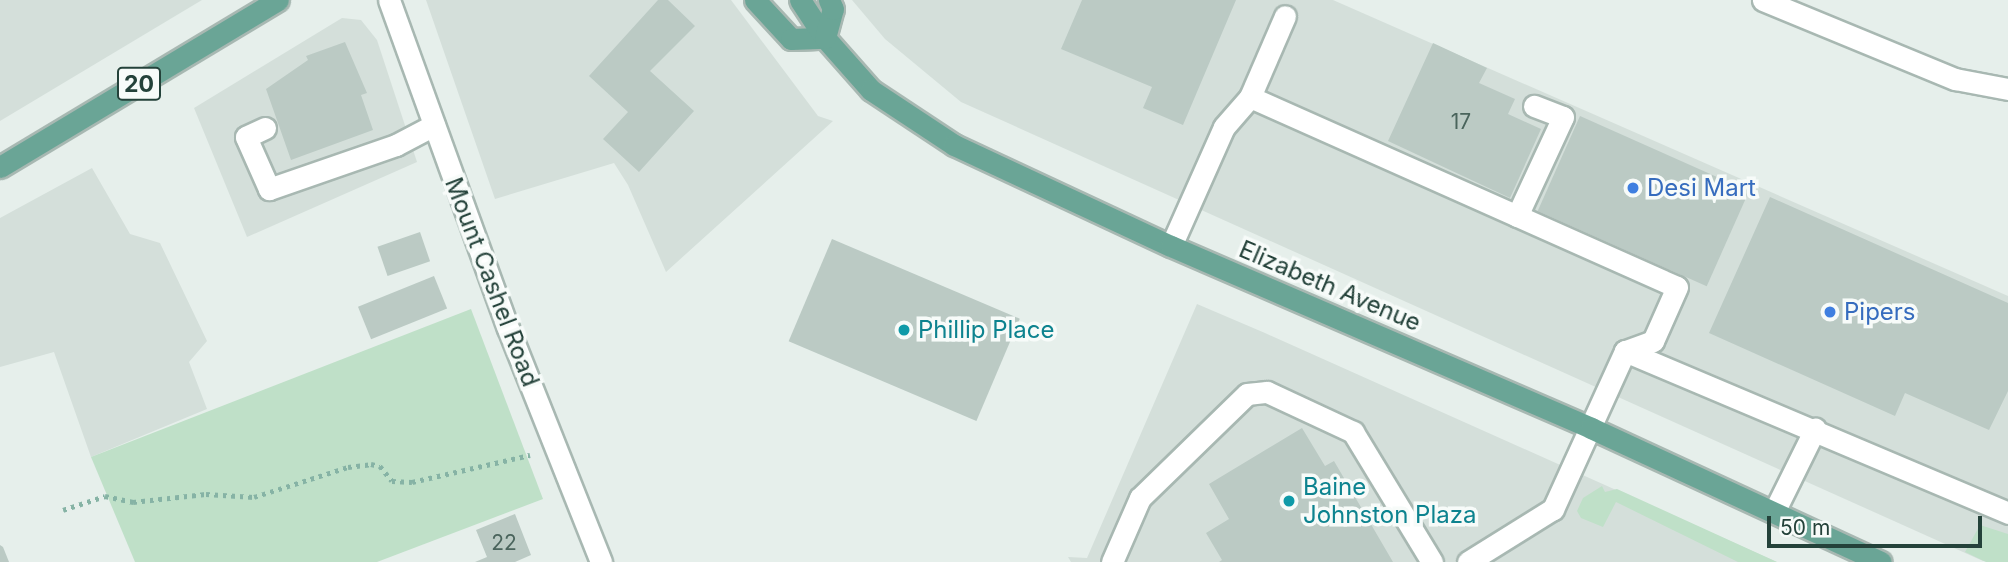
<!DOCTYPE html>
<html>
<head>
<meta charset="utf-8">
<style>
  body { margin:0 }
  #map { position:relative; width:2008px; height:562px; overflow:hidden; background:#e6efeb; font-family:Inter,sans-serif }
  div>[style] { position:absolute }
  .built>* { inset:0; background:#d4dfda }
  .green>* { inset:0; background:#bfe0c8 }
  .building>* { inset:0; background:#bbcac4; transform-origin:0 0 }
  .path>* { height:4.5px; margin-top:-2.25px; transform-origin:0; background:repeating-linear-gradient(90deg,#86b3a5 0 3.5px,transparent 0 8.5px) }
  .roads { filter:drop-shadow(2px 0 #a8b8b2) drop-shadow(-2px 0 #a8b8b2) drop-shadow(0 2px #a8b8b2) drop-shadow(0 -2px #a8b8b2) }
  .minor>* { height:21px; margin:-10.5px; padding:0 10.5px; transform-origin:10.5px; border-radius:10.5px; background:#fff }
  .major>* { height:21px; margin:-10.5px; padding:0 10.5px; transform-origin:10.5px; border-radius:10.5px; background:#6aa596 }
  .dots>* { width:19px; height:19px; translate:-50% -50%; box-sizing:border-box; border:4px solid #f7fbf9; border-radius:50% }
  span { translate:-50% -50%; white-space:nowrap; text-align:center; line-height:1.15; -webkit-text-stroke:7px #f7fbf9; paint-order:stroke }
  .number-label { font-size:21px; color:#4a645c }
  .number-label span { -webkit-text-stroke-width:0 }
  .shield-label span { padding:2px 5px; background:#f7fbf9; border:2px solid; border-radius:5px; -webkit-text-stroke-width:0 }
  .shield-label { font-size:23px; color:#24423a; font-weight:700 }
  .shop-label { font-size:24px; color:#366cbe }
  .left { translate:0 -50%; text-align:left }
  .street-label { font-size:24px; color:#24423a }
  .culture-label { font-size:24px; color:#0d838f }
  .scale { position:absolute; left:1767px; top:516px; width:215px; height:32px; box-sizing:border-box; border:4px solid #24423a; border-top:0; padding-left:9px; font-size:21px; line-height:24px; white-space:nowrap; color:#24423a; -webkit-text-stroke:5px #f7fbf9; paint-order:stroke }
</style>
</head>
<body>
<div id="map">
  <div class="built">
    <div style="clip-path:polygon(0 0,202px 0,0 121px)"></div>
    <div style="clip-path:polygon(426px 0,731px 0,818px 116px,833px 121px,666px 272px,628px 185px,614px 163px,495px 199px)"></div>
    <div style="clip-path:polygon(852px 0,1333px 0,2008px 296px,2008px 562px,1983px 561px,961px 102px,885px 39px)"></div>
    <div style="clip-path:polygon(342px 18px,361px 20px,377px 40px,417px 162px,247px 237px,194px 108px)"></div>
    <div style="clip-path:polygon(92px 168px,130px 234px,160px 243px,207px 341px,189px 362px,207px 409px,91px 457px,54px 352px,0 367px,0 218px)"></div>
    <div style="clip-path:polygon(1197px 304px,1265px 333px,1777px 562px,1071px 562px,1068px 557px,1087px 558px)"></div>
  </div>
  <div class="green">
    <div style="clip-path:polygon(471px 309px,543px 499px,377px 562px,135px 562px,91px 457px)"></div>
    <div style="clip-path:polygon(1602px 486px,1605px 492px,1617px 489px,1777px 562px,1738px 562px,1616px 502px,1603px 527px,1581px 518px,1577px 511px,1583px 498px)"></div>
    <div style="clip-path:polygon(1980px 525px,2008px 534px,2008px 562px,1986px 562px,1965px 552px)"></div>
  </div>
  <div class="building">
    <div style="clip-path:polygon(658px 0,668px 0,695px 26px,650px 71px,694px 111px,639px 172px,603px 139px,628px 112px,589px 76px)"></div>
    <div style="clip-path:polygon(1082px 0,1236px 0,1183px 125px,1143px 108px,1152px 87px,1061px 49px)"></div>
    <div style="clip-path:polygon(345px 42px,367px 93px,361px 95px,373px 130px,291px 160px,266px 89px,308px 60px,306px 56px)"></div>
    <div style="clip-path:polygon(1433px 43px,1487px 68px,1479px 83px,1515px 99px,1508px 114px,1541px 129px,1510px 198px,1388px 141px)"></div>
    <div style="left:1580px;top:116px;width:185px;height:104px;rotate:24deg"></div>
    <div style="clip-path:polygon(1770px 197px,2008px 303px,2008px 391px,1989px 430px,1905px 393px,1895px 416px,1709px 333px)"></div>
    <div style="left:420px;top:232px;width:31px;height:45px;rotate:71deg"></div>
    <div style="left:832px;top:239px;width:204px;height:111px;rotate:23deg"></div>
    <div style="left:434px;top:276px;width:35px;height:82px;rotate:68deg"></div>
    <div style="clip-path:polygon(1302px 428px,1325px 466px,1334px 461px,1393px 562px,1219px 562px,1222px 560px,1206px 533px,1229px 519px,1209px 484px)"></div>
    <div style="clip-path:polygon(515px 514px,531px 555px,515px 562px,475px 562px,487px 557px,476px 530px)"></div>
    <div style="clip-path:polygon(0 545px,3px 547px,9px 562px,0 562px)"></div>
  </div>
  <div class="path">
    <div style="left:63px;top:510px;width:44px;rotate:-18.4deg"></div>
    <div style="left:105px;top:496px;width:29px;rotate:12deg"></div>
    <div style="left:133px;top:502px;width:73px;rotate:-6.3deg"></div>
    <div style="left:206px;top:494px;width:48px;rotate:3.6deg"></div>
    <div style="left:254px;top:497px;width:99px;rotate:-17.7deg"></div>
    <div style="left:348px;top:467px;width:23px;rotate:-7deg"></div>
    <div style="left:371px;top:464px;width:9px;rotate:13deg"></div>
    <div style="left:380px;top:466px;width:19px;rotate:51deg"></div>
    <div style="left:392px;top:481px;width:20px;rotate:3deg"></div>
    <div style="left:412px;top:482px;width:121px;rotate:-12.9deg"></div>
  </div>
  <div class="roads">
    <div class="minor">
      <div style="left:389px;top:0;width:349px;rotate:70.1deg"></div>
      <div style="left:508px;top:328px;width:252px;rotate:68.3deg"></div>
      <div style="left:1763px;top:0;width:208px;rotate:22.4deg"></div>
      <div style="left:1955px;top:79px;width:54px;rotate:10.7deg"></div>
      <div style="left:1250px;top:97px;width:467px;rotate:24deg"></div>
      <div style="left:1677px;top:287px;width:59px;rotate:114deg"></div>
      <div style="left:1653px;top:341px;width:30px;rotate:160deg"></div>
      <div style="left:1625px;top:351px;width:174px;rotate:114.5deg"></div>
      <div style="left:1553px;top:509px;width:100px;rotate:148.1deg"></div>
      <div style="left:265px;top:128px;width:21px;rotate:155deg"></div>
      <div style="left:246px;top:137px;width:57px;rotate:66.1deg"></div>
      <div style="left:269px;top:189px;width:134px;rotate:-19.1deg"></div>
      <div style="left:396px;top:145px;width:43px;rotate:-27.8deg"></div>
      <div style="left:1517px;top:216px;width:109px;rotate:-65.1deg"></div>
      <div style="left:1563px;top:117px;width:31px;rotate:-159deg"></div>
      <div style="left:1171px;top:246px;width:130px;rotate:-66deg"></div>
      <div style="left:1224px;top:127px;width:40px;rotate:-49deg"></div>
      <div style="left:1250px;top:97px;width:88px;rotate:-66.6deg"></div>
      <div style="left:1625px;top:351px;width:416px;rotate:22.9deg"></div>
      <div style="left:1774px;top:512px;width:93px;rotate:-63.7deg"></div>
      <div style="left:1112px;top:562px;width:70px;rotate:-66.4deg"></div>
      <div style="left:1140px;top:498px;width:149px;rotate:-44.2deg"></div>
      <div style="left:1247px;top:394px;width:20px;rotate:-6deg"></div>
      <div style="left:1267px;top:392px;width:95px;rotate:24.9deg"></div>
      <div style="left:1353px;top:432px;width:152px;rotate:58.7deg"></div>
    </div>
    <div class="major">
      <div style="left:755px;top:0;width:53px;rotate:47.3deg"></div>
      <div style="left:791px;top:39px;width:34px;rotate:-2deg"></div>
      <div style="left:800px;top:0;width:45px;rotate:56.7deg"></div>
      <div style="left:825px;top:38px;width:69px;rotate:48.5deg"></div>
      <div style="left:871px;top:90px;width:100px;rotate:33.5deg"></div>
      <div style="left:954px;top:145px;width:239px;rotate:25deg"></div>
      <div style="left:1171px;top:246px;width:458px;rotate:23.4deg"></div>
      <div style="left:1591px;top:428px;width:319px;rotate:24.8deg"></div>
      <div style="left:825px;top:38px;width:30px;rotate:-75deg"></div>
      <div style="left:833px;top:9px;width:10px;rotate:-114deg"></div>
      <div style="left:0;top:167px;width:324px;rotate:-31deg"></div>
    </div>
  </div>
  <div class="dots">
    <div style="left:1633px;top:188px;background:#3f7fe0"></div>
    <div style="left:1830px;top:312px;background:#3f7fe0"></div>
    <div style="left:904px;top:330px;background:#0f9aa8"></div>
    <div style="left:1289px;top:501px;background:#0f9aa8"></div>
  </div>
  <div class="number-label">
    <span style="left:1461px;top:122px">17</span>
    <span style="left:504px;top:543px">22</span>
  </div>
  <div class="shield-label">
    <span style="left:139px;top:84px">20</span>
  </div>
  <div class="shop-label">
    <span class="left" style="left:1647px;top:188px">Desi Mart</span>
    <span class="left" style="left:1844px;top:312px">Pipers</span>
  </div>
  <div class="street-label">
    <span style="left:492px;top:282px;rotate:69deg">Mount Cashel Road</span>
    <span style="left:1330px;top:286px;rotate:23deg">Elizabeth Avenue</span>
  </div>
  <div class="culture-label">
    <span class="left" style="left:918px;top:330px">Phillip Place</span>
    <span class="left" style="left:1303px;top:501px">Baine<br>Johnston Plaza</span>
  </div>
  <div class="scale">50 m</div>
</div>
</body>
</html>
